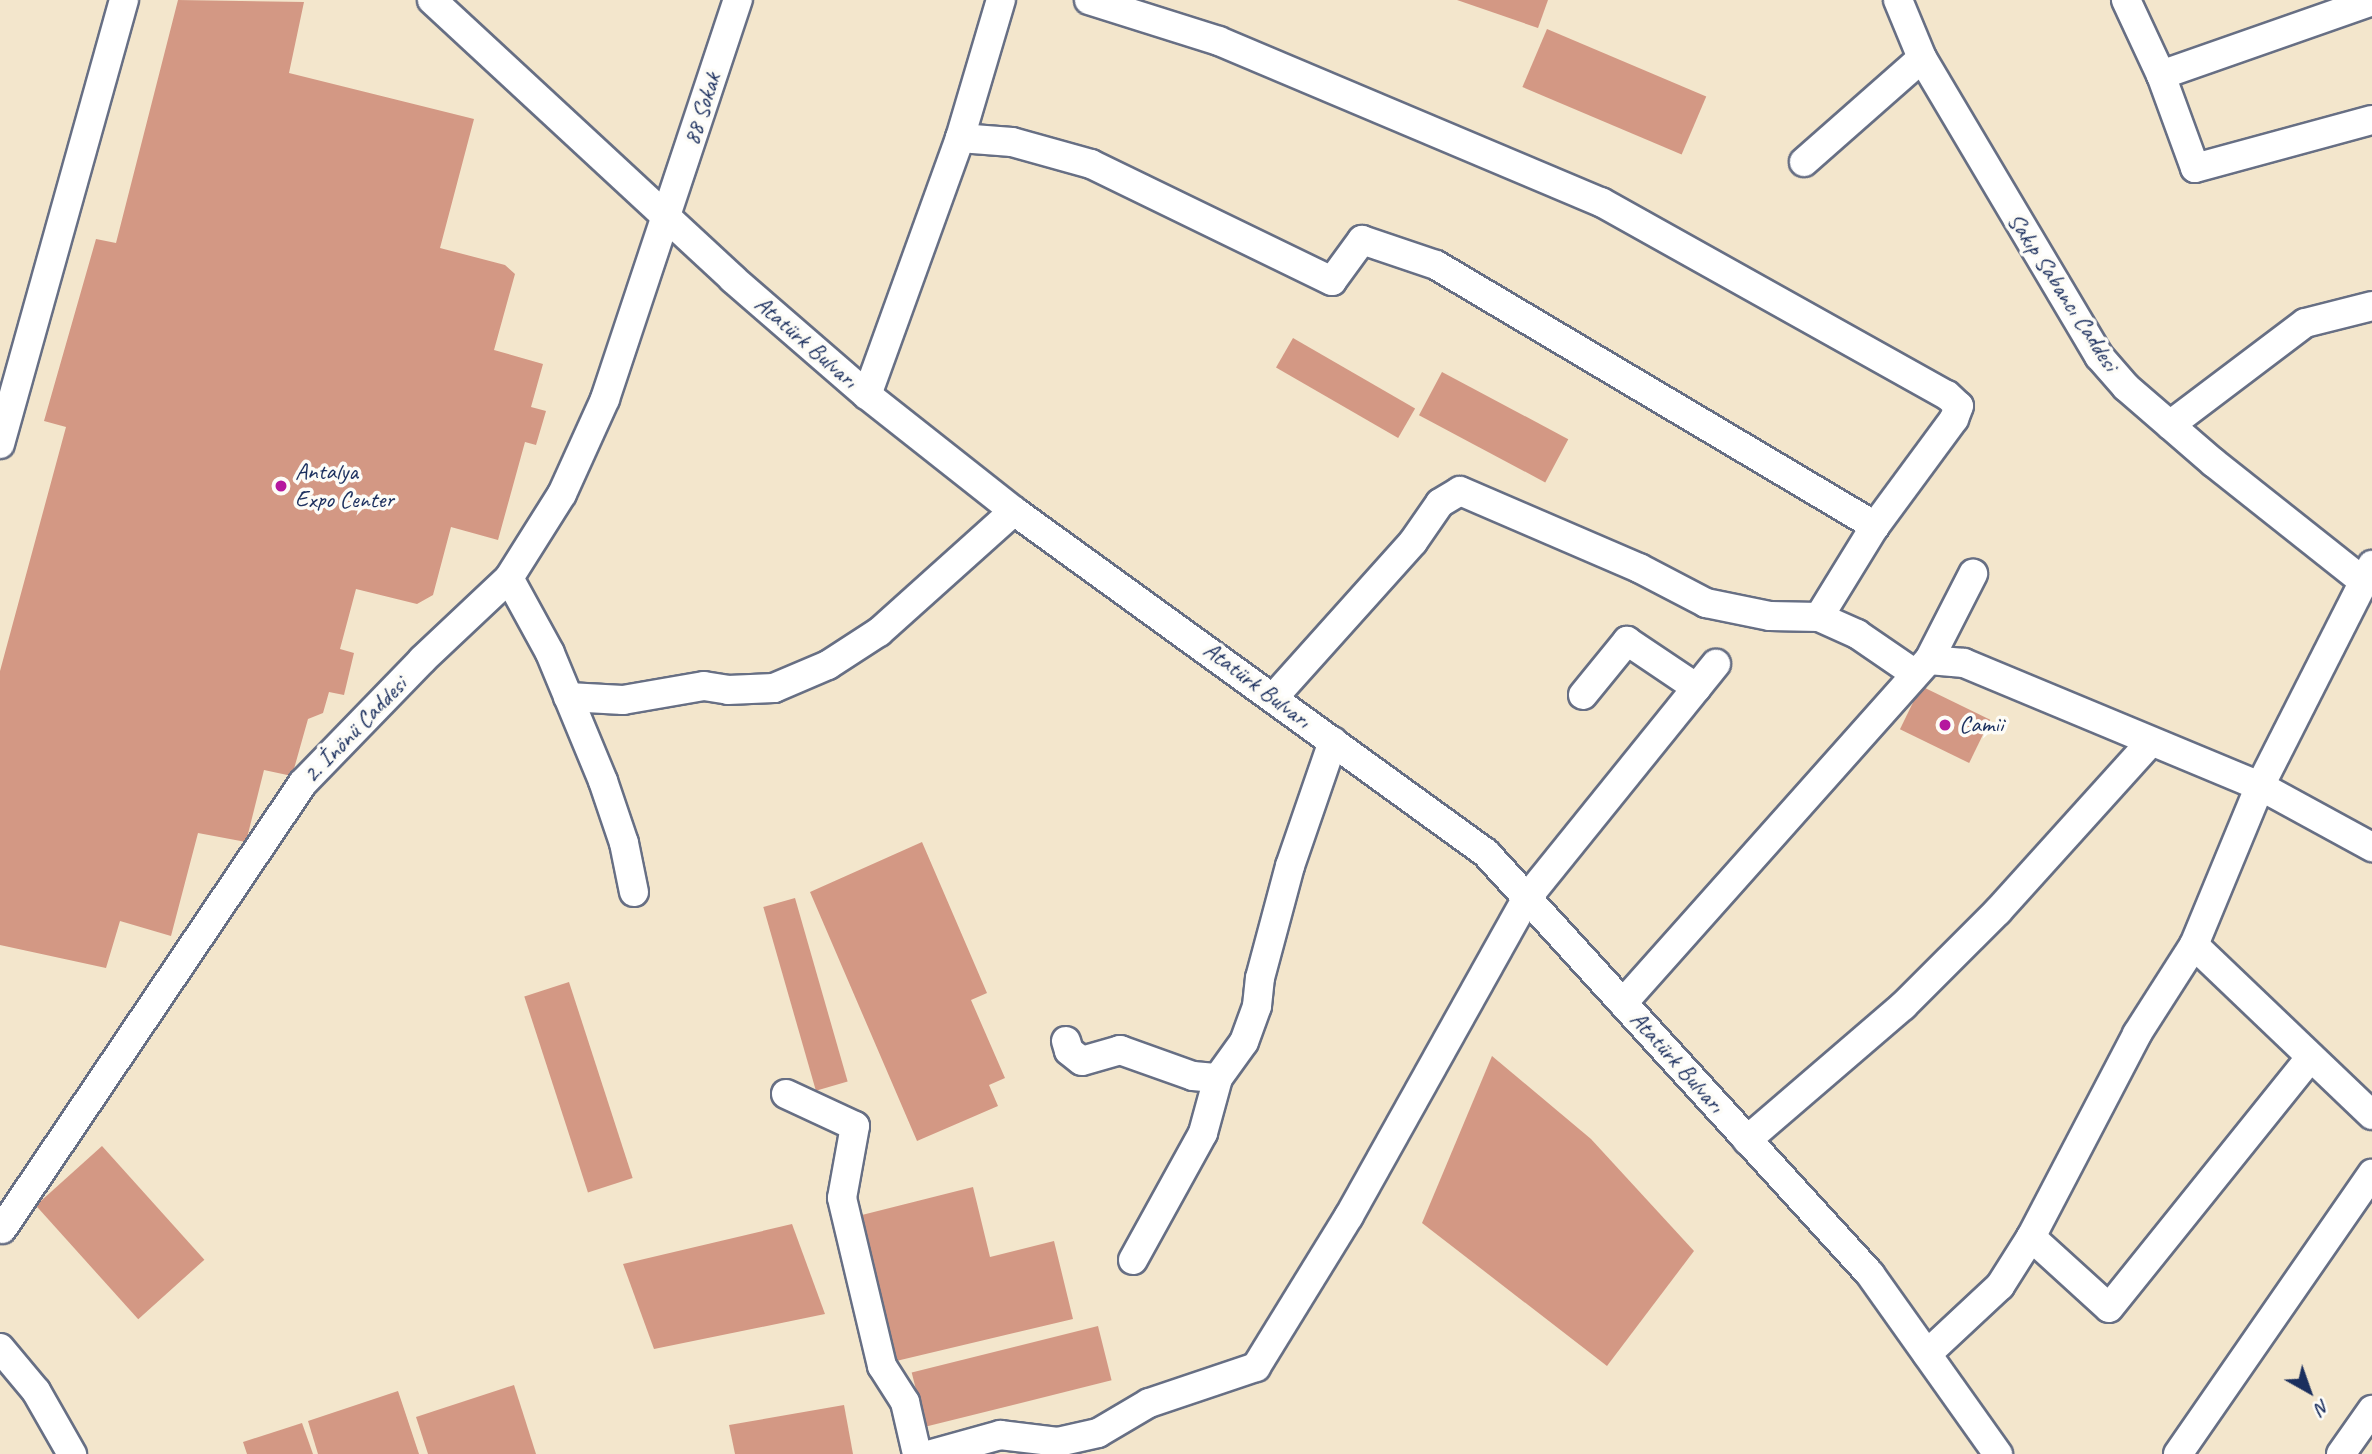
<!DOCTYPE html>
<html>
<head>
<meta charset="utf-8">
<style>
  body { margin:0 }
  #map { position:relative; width:2372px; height:1454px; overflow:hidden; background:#f3e6cc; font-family:Caveat,sans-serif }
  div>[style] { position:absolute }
  .building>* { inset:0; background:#d39884; transform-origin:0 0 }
  .roads { filter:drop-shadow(2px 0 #676f84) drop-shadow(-2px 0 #676f84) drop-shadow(0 2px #676f84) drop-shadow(0 -2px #676f84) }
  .minor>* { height:28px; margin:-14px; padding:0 14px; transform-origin:14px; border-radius:14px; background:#fff }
  .dots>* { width:19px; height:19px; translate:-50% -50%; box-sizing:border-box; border:4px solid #fdfcf7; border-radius:50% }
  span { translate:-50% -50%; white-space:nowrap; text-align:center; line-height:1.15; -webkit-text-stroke:7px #fdfcf7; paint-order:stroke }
  .street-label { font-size:24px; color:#1b2f5e }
  .poi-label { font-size:24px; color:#1b2f5e }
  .left { translate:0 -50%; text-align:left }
  .north { position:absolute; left:2274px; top:1356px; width:70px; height:70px; -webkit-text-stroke:5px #fdfcf7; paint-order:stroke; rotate:140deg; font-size:19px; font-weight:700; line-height:28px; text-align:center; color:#1b2f5e }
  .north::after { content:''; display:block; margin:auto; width:24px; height:32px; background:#1b2f5e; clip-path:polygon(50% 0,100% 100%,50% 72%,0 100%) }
</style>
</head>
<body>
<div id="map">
  <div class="building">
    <div style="clip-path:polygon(178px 0,304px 2px,289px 73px,474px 119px,440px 248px,505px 265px,515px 274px,494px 350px,543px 364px,531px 407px,546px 411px,536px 445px,525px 442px,498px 540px,451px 527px,433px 595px,417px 604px,356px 589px,340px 649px,354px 653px,344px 695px,329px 692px,323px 713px,308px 719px,292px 776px,264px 770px,246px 842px,198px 833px,171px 936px,120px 921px,106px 968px,0 945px,0 671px,66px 427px,44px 421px,96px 239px,116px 243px)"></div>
    <div style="clip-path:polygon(1457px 0,1548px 0,1538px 28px)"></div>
    <div style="left:1547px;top:29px;width:173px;height:63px;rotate:23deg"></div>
    <div style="left:1293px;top:338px;width:141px;height:34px;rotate:30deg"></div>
    <div style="left:1442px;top:372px;width:143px;height:49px;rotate:28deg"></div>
    <div style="left:1921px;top:686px;width:77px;height:48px;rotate:26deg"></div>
    <div style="clip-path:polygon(922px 842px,987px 993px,971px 1000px,1005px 1078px,989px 1085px,998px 1106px,917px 1141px,810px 892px)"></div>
    <div style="left:795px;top:898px;width:191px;height:33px;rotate:74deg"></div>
    <div style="left:569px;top:982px;width:206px;height:47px;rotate:72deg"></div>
    <div style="clip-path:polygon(1492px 1056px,1591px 1139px,1694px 1251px,1607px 1366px,1422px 1223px)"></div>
    <div style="left:102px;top:1146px;width:153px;height:89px;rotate:48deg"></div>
    <div style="clip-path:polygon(973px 1187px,990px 1257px,1054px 1241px,1073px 1319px,892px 1362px,854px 1217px)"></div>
    <div style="clip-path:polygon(792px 1224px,825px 1314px,654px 1349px,623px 1264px)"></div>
    <div style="left:1098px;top:1326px;width:56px;height:192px;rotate:76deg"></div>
    <div style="clip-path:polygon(514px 1385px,536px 1454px,428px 1454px,416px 1417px)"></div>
    <div style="clip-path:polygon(398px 1391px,419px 1454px,318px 1454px,308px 1421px)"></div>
    <div style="clip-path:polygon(844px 1405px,853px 1454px,735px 1454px,729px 1425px)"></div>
    <div style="clip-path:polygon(302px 1423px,313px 1454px,247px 1454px,243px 1442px)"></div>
  </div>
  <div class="roads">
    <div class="minor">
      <div style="left:432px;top:0;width:410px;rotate:42.8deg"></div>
      <div style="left:733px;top:279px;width:177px;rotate:40.9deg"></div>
      <div style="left:867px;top:395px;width:187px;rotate:38.3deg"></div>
      <div style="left:1014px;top:511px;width:583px;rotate:35.93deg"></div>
      <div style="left:1486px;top:853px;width:570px;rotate:47.63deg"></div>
      <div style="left:1870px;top:1274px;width:221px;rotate:54.6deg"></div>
      <div style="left:1089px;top:0;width:136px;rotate:17.5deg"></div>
      <div style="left:1219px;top:41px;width:415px;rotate:22.9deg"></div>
      <div style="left:1601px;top:202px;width:396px;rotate:29.2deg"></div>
      <div style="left:1947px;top:395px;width:16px;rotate:43deg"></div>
      <div style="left:1959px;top:406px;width:14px;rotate:111deg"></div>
      <div style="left:1954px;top:419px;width:133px;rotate:126.4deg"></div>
      <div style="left:1875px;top:526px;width:107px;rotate:121.6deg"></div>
      <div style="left:1819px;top:617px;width:42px;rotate:24.1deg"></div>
      <div style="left:1857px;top:634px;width:69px;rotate:34.4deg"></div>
      <div style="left:1898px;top:0;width:63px;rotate:67.5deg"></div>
      <div style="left:1922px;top:58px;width:347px;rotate:59.3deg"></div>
      <div style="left:2099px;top:356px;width:41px;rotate:48.9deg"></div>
      <div style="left:2126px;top:387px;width:116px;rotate:40.8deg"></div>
      <div style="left:2214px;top:463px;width:190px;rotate:38.4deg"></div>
      <div style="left:2126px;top:0;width:83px;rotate:65deg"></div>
      <div style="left:2161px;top:75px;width:99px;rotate:69.9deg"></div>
      <div style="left:2195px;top:168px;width:183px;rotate:-15.2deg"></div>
      <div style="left:2161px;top:75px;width:224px;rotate:-19.3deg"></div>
      <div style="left:960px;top:138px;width:52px;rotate:4.4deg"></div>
      <div style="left:1012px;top:142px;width:82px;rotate:15.6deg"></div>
      <div style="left:1091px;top:164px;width:268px;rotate:25.9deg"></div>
      <div style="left:1332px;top:281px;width:51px;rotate:-53.8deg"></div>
      <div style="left:1362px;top:240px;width:78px;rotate:18.7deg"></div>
      <div style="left:1436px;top:265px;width:511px;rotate:30.73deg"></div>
      <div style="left:1804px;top:162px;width:157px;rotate:-41.4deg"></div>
      <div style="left:867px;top:395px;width:273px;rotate:-70.1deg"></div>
      <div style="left:960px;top:138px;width:144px;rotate:-73.5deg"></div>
      <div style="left:2170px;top:425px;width:169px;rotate:-37.1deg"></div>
      <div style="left:2305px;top:323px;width:69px;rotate:-14.2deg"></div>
      <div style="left:0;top:444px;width:461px;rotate:-74.4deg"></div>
      <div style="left:509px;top:578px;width:85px;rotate:61.3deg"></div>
      <div style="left:550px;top:653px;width:139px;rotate:67.5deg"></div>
      <div style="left:603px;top:781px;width:65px;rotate:71.3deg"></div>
      <div style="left:624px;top:843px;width:50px;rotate:78.5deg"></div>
      <div style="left:1929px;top:660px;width:97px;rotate:-62.9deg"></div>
      <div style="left:1583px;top:695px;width:70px;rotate:-50.8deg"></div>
      <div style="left:1627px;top:641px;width:84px;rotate:33.9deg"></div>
      <div style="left:568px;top:697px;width:55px;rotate:3.1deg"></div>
      <div style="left:623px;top:700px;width:82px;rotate:-9.8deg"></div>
      <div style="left:704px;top:686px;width:24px;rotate:9deg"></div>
      <div style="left:728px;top:690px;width:46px;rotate:-2.5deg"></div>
      <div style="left:774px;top:688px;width:59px;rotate:-23.1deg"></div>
      <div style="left:828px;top:665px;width:61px;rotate:-32.9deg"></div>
      <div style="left:879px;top:632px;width:181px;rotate:-41.9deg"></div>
      <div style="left:1274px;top:697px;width:208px;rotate:-48.1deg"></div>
      <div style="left:1413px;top:542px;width:47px;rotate:-55.3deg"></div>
      <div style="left:1440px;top:503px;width:23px;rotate:-31deg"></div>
      <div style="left:1460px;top:491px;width:195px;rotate:23.3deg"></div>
      <div style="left:1639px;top:568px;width:76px;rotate:27.6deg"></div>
      <div style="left:1706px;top:603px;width:65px;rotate:11.5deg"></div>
      <div style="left:1770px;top:616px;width:49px;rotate:1.2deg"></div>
      <div style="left:2194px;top:945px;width:246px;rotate:43.7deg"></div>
      <div style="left:1623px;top:1003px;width:460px;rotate:-48.3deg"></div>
      <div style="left:1929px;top:660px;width:35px;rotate:5deg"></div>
      <div style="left:1964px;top:663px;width:321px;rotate:22.6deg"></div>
      <div style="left:2260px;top:786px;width:128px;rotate:28.6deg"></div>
      <div style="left:1066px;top:1041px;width:10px;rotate:73deg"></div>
      <div style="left:1069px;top:1051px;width:16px;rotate:38deg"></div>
      <div style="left:1082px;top:1061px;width:40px;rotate:-16deg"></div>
      <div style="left:1120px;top:1050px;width:77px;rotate:19.6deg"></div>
      <div style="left:1193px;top:1076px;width:25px;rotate:5deg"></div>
      <div style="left:786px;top:1094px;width:76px;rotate:24.9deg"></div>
      <div style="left:855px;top:1126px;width:73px;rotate:100.2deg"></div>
      <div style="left:842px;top:1198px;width:173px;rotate:76.6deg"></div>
      <div style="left:882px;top:1366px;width:43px;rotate:57.4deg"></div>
      <div style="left:905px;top:1402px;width:53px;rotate:77deg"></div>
      <div style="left:1747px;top:1140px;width:206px;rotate:-40.7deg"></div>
      <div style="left:1903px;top:1006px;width:134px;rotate:-45deg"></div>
      <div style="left:1998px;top:911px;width:227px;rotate:-47.9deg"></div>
      <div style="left:2px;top:1229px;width:538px;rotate:-55.99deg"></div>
      <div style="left:303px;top:783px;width:171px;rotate:-45.9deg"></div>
      <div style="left:422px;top:660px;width:120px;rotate:-43.3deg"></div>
      <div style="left:509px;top:578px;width:99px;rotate:-57.8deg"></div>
      <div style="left:562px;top:494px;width:104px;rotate:-65.6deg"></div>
      <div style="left:605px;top:399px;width:421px;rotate:-71.6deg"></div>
      <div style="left:2031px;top:1237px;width:105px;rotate:42.3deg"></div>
      <div style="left:2109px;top:1308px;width:322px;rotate:-51.2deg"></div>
      <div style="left:1133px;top:1260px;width:145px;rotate:-61.1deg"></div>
      <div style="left:1203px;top:1133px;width:57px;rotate:-74.7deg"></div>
      <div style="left:1218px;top:1078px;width:44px;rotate:-54.2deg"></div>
      <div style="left:1244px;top:1042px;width:38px;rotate:-70deg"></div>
      <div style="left:1257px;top:1006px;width:28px;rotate:-84deg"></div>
      <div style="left:1260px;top:978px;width:116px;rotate:-75deg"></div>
      <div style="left:1290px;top:866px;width:132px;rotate:-71deg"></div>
      <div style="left:0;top:1348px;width:56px;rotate:50.1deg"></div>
      <div style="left:36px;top:1391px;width:73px;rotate:60.3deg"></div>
      <div style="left:1927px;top:1354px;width:100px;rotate:-43deg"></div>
      <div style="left:2000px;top:1286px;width:58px;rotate:-57.7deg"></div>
      <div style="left:2031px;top:1237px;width:229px;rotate:-62.4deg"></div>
      <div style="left:2137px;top:1034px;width:106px;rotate:-57.4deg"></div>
      <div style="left:2194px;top:945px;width:172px;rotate:-67.5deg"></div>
      <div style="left:2260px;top:786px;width:248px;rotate:-63.1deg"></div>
      <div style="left:932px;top:1454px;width:71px;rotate:-15.6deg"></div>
      <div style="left:1000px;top:1435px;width:58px;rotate:6.9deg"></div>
      <div style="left:1058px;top:1442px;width:41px;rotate:-12.7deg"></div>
      <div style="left:1098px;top:1433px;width:59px;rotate:-30.5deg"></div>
      <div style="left:1149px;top:1403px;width:113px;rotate:-18.6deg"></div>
      <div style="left:1256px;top:1367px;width:177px;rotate:-58.4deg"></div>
      <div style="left:1349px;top:1216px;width:364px;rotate:-60.8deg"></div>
      <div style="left:1527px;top:898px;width:301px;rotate:-51.1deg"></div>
      <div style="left:2178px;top:1454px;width:341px;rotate:-55.3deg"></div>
      <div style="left:2341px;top:1454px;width:54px;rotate:-54.8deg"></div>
    </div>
  </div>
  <div class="dots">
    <div style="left:281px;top:486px;background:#b5179e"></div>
    <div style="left:1945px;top:725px;background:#b5179e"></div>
  </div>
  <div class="street-label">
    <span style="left:702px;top:109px;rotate:-72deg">88 Sokak</span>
    <span style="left:2063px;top:292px;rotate:57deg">Sakıp Sabancı Caddesi</span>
    <span style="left:806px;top:342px;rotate:41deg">Atatürk Bulvarı</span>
    <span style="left:1257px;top:685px;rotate:37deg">Atatürk Bulvarı</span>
    <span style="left:355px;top:730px;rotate:-46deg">2. İnönü Caddesi</span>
    <span style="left:1677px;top:1062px;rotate:48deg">Atatürk Bulvarı</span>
  </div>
  <div class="poi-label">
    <span class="left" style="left:295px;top:486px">Antalya<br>Expo Center</span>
    <span class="left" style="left:1959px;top:725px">Camii</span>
  </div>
  <div class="north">N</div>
</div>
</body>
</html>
